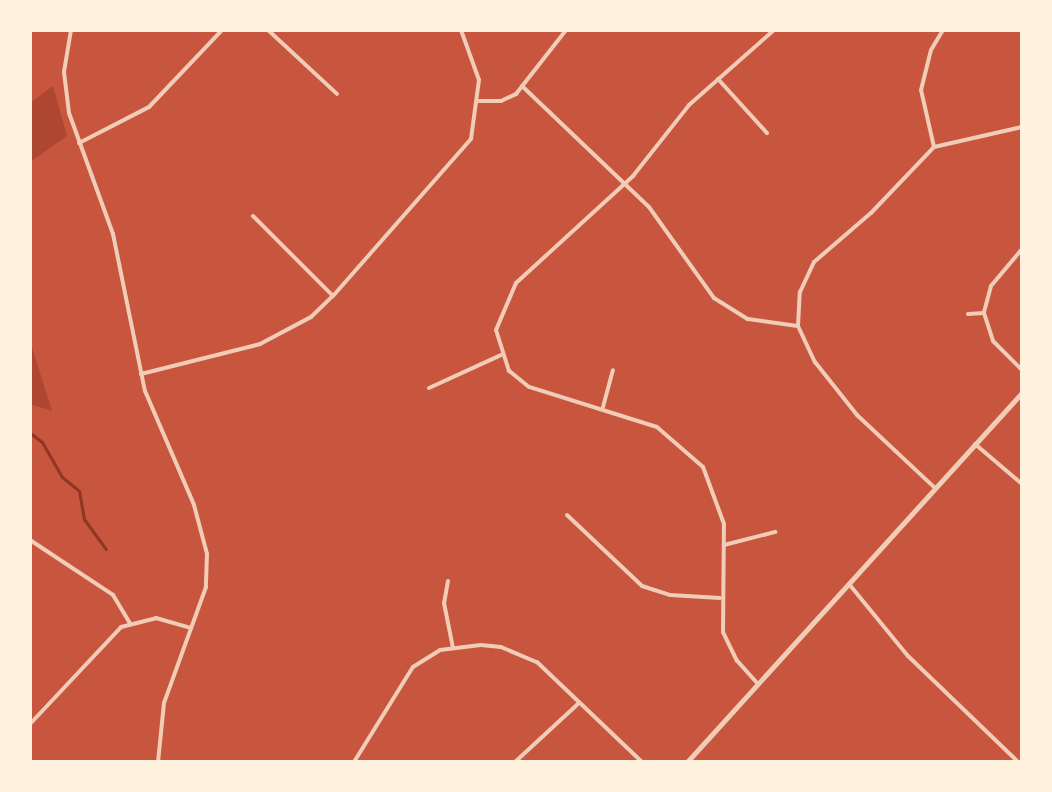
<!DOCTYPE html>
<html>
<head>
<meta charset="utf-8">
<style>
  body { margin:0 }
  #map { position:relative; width:1052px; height:792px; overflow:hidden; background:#c8553d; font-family:"Archivo Narrow",sans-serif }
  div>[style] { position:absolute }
  .green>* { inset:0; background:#ae4732 }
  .stream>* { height:3px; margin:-1.5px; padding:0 1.5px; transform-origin:1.5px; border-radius:1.5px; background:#8f3625 }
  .minor>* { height:4px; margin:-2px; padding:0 2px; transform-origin:2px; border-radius:2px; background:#f1ccb7 }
  .tertiary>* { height:5px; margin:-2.5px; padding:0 2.5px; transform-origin:2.5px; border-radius:2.5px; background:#f1ccb7 }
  span { translate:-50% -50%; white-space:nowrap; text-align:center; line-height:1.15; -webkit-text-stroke:6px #fff3e0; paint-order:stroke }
  .frame { position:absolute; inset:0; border:32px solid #fff3e0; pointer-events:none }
</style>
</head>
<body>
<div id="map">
  <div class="green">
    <div style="clip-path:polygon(53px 86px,67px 136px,30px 162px,30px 103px)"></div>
    <div style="clip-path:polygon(30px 341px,52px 411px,30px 404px)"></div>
  </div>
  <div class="stream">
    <div style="left:30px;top:433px;width:15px;rotate:37deg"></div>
    <div style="left:42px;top:442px;width:40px;rotate:60.3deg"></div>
    <div style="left:62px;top:477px;width:22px;rotate:39deg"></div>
    <div style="left:79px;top:491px;width:28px;rotate:80deg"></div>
    <div style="left:84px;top:519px;width:37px;rotate:54deg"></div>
  </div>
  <div class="minor">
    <div style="left:71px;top:30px;width:43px;rotate:99.5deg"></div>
    <div style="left:64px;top:72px;width:41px;rotate:83deg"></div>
    <div style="left:69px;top:113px;width:129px;rotate:70deg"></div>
    <div style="left:113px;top:234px;width:160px;rotate:78.5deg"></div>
    <div style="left:145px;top:391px;width:124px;rotate:66.7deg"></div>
    <div style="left:194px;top:505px;width:51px;rotate:75.1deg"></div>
    <div style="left:207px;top:554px;width:33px;rotate:92deg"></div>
    <div style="left:206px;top:587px;width:123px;rotate:109.9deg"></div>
    <div style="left:164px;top:703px;width:59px;rotate:95.8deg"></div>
    <div style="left:268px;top:30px;width:94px;rotate:42.8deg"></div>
    <div style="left:718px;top:79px;width:73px;rotate:47.8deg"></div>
    <div style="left:522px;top:86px;width:175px;rotate:43.6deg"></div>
    <div style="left:649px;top:207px;width:112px;rotate:54.5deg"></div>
    <div style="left:714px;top:298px;width:40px;rotate:32deg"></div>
    <div style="left:748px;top:319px;width:50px;rotate:8deg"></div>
    <div style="left:798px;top:326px;width:40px;rotate:65deg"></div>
    <div style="left:815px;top:362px;width:68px;rotate:51.6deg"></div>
    <div style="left:857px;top:415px;width:107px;rotate:43.1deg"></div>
    <div style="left:479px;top:101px;width:22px"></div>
    <div style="left:501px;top:101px;width:17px;rotate:-25deg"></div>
    <div style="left:516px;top:94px;width:81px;rotate:-52deg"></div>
    <div style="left:79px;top:143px;width:79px;rotate:-27.2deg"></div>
    <div style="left:149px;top:107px;width:106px;rotate:-46.5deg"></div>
    <div style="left:934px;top:147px;width:58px;rotate:-102.8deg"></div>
    <div style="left:921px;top:90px;width:41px;rotate:-76deg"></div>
    <div style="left:931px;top:50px;width:23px;rotate:-59deg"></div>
    <div style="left:253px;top:216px;width:113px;rotate:45deg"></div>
    <div style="left:1022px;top:249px;width:48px;rotate:130deg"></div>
    <div style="left:991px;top:286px;width:28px;rotate:105deg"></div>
    <div style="left:984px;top:313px;width:29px;rotate:72deg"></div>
    <div style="left:993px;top:341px;width:41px;rotate:45deg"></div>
    <div style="left:968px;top:314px;width:16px;rotate:-4deg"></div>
    <div style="left:798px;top:326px;width:34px;rotate:-87deg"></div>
    <div style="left:800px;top:292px;width:33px;rotate:-65deg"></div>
    <div style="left:814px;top:262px;width:75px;rotate:-40.7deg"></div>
    <div style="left:871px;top:213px;width:91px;rotate:-46.3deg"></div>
    <div style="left:934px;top:147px;width:90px;rotate:-12.8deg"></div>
    <div style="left:141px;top:374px;width:123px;rotate:-14.1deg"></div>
    <div style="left:260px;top:344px;width:58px;rotate:-27.9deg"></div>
    <div style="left:311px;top:317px;width:30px;rotate:-44deg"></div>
    <div style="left:333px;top:296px;width:209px;rotate:-48.7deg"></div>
    <div style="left:471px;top:139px;width:60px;rotate:-82.3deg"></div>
    <div style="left:479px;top:80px;width:53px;rotate:-109.8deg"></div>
    <div style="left:429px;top:388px;width:79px;rotate:-24.6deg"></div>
    <div style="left:603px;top:407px;width:38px;rotate:-75deg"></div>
    <div style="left:975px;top:444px;width:62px;rotate:40.4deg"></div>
    <div style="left:567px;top:515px;width:103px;rotate:43.4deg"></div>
    <div style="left:642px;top:586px;width:29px;rotate:18deg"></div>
    <div style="left:670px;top:595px;width:50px;rotate:3.4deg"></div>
    <div style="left:30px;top:540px;width:100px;rotate:33.5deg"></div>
    <div style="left:113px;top:595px;width:33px;rotate:59deg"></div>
    <div style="left:1022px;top:544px;width:1px;rotate:90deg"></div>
    <div style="left:724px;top:545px;width:53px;rotate:-14.3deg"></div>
    <div style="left:448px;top:581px;width:22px;rotate:100deg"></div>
    <div style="left:444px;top:603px;width:46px;rotate:78.7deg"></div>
    <div style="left:849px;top:584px;width:93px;rotate:50.7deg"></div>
    <div style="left:908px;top:656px;width:153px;rotate:43.9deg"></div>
    <div style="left:758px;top:684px;width:31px;rotate:-132deg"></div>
    <div style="left:737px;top:661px;width:32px;rotate:-116deg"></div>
    <div style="left:723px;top:632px;width:108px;rotate:-89.5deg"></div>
    <div style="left:724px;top:524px;width:61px;rotate:-110.2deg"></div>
    <div style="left:703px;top:467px;width:61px;rotate:-139deg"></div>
    <div style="left:657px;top:427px;width:134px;rotate:-162.6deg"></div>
    <div style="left:529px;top:387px;width:26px;rotate:-141deg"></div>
    <div style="left:509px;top:371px;width:43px;rotate:-107.6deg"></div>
    <div style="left:496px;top:330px;width:51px;rotate:-66.9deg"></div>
    <div style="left:516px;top:283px;width:159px;rotate:-42.4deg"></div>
    <div style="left:633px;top:176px;width:90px;rotate:-51.7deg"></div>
    <div style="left:689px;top:105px;width:113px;rotate:-41.4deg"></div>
    <div style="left:30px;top:724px;width:133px;rotate:-46.8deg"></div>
    <div style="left:121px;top:627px;width:36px;rotate:-14deg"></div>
    <div style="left:156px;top:618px;width:36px;rotate:16deg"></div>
    <div style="left:354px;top:762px;width:112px;rotate:-58.2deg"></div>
    <div style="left:413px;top:667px;width:32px;rotate:-32deg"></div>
    <div style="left:440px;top:650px;width:41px;rotate:-7deg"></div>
    <div style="left:481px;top:645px;width:20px;rotate:6deg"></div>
    <div style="left:501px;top:647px;width:39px;rotate:23deg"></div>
    <div style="left:537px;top:662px;width:145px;rotate:43.6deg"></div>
    <div style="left:515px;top:762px;width:87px;rotate:-42.7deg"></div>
  </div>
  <div class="tertiary">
    <div style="left:687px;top:762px;width:499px;rotate:-47.8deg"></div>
  </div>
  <div class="frame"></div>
</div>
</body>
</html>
